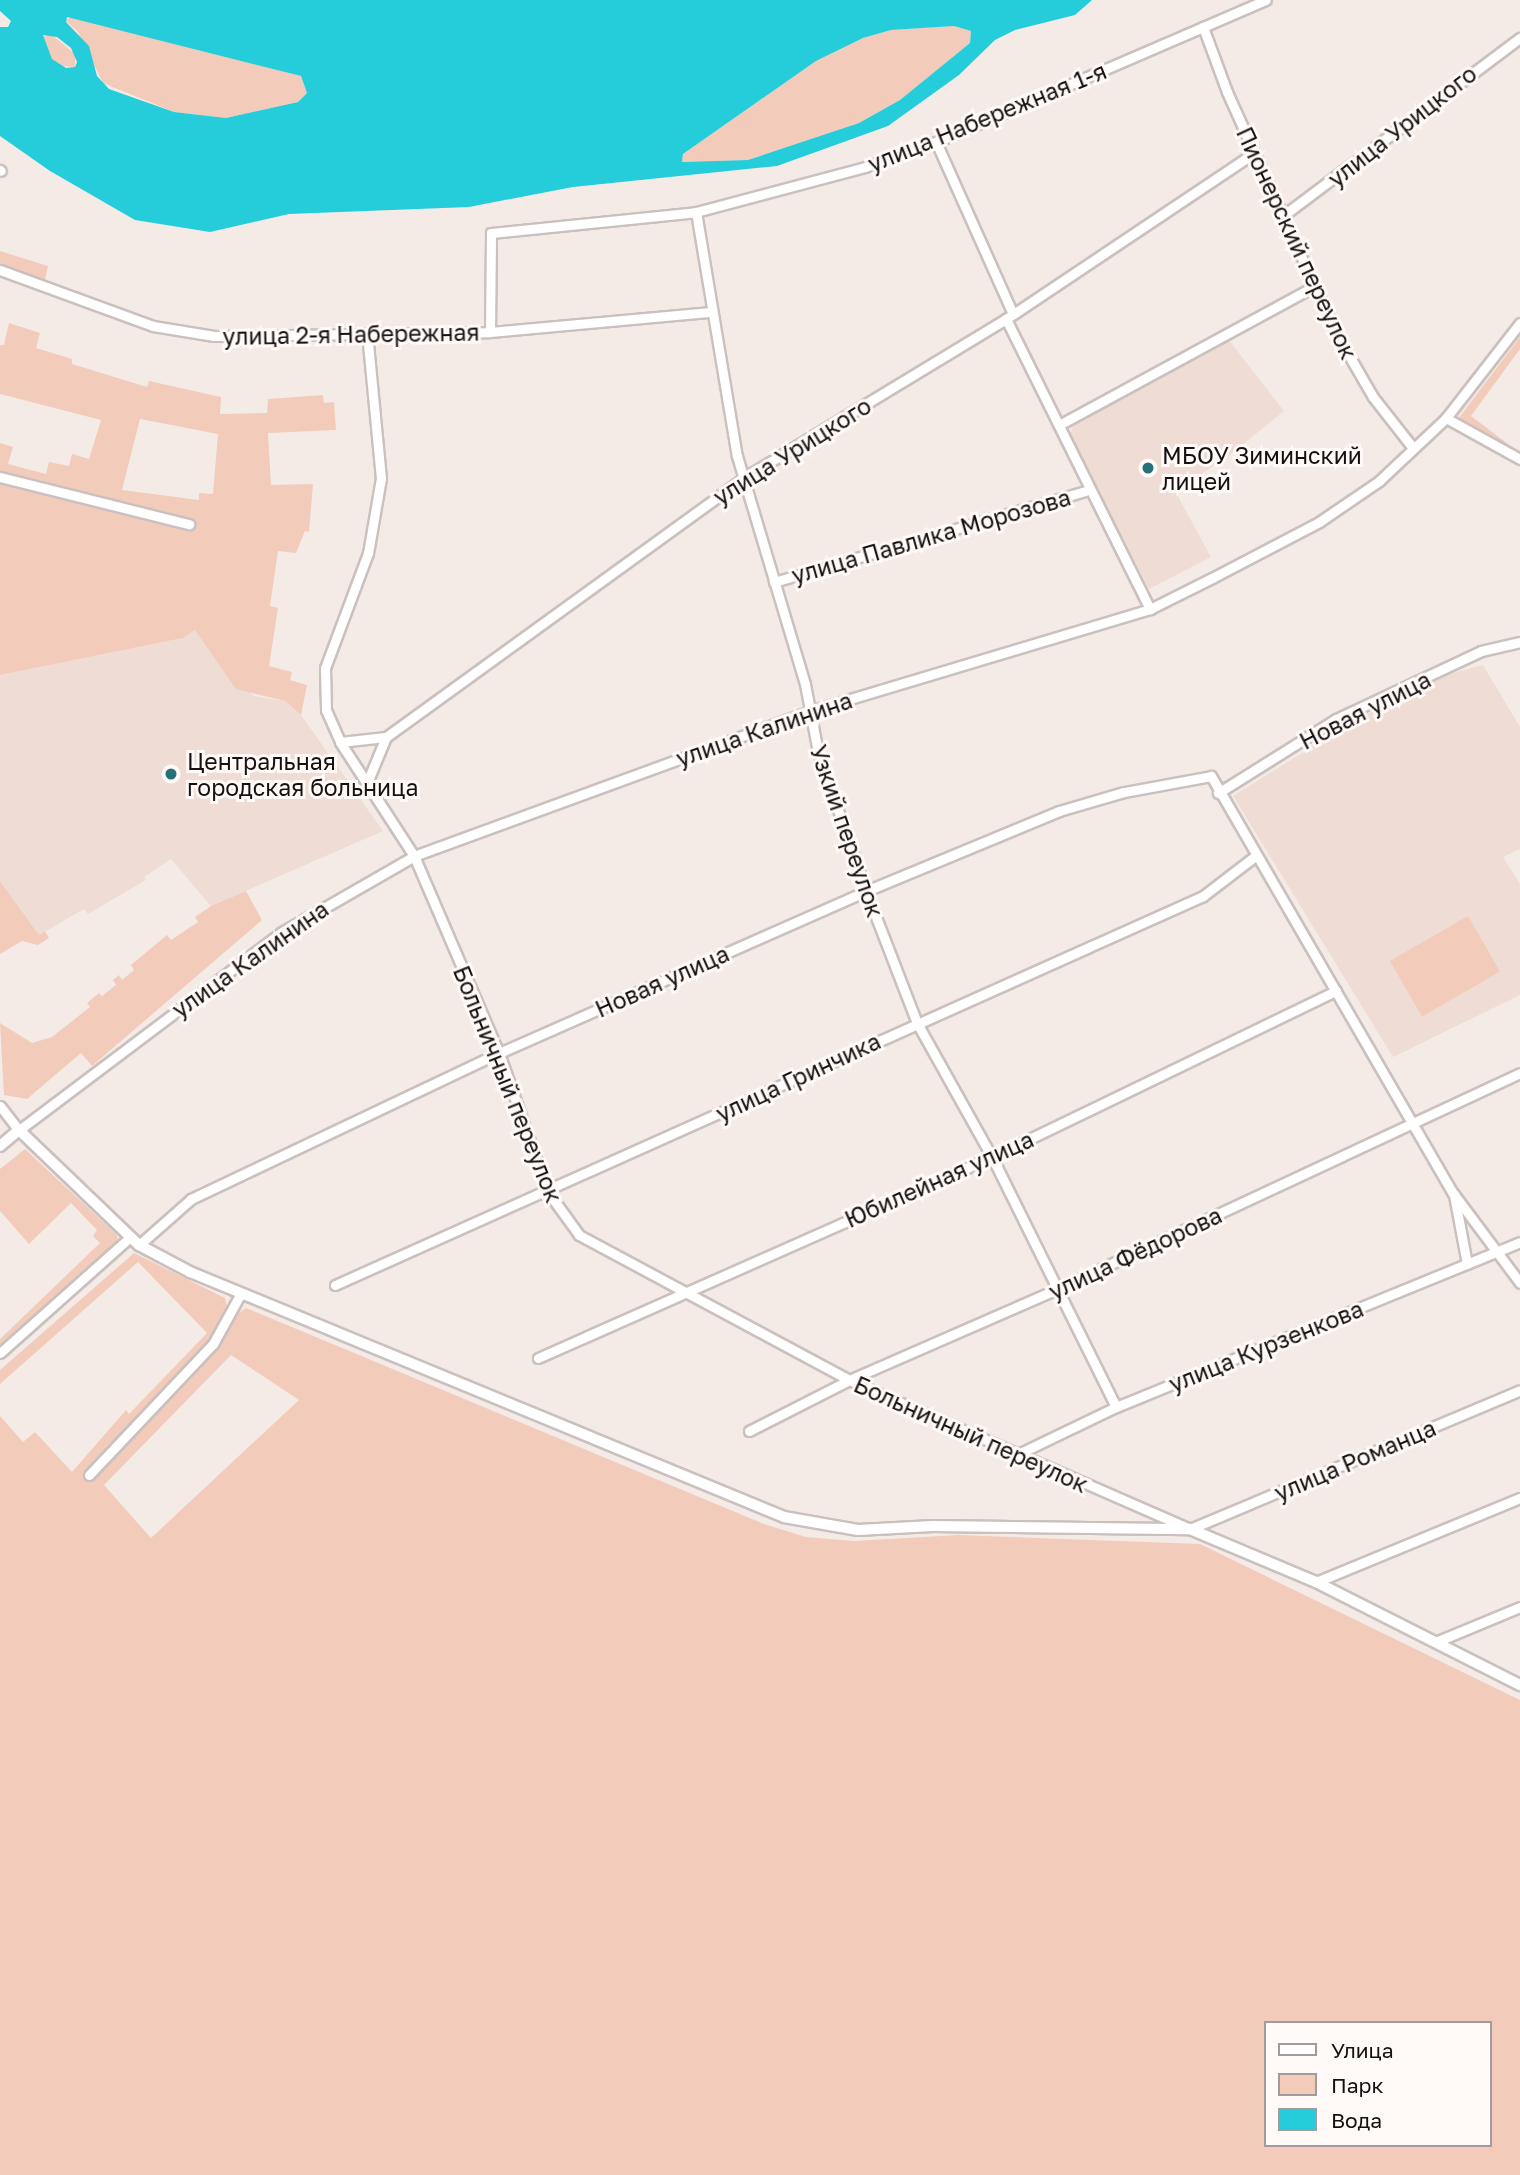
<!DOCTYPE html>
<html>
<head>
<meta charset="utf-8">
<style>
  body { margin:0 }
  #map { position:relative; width:1520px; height:2175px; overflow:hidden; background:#f4ebe7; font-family:"Golos Text",sans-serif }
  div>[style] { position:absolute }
  .built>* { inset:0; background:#eedcd5 }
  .green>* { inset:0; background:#f3cbbb; transform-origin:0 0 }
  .water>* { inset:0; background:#25cdda }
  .roads { filter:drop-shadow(2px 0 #cac1be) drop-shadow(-2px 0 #cac1be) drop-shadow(0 2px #cac1be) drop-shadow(0 -2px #cac1be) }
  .minor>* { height:9px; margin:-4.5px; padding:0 4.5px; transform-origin:4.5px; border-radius:4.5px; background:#fff }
  .tertiary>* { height:10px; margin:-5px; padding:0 5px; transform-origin:5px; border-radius:5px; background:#fff }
  .dots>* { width:19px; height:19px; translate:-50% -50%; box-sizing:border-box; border:4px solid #fff9f7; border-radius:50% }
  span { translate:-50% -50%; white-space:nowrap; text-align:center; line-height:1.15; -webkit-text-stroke:6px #fff9f7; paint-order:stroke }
  .street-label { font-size:23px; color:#141110 }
  .poi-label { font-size:23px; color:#141110 }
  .left { translate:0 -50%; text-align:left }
  .legend { position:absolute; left:1264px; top:2021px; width:228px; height:126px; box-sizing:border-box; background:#fff9f7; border:2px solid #a19c9b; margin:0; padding:9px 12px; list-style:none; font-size:21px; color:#141110 }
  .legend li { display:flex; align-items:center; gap:14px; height:35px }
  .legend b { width:35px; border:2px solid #a19c9b }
</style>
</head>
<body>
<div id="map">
  <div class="built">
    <div style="clip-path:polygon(1228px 339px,1284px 411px,1226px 458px,1175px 491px,1211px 557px,1149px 589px,1070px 436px,1074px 422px)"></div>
    <div style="clip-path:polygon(195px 630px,254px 696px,285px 701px,301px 715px,383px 831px,211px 906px,171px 859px,144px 877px,146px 880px,88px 914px,84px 909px,39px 935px,0 881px,0 675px,183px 638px)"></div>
    <div style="clip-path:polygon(1483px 665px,1520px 727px,1520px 849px,1503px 857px,1520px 884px,1520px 995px,1393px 1057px,1233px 796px,1359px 718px,1446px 675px)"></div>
  </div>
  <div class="green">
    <div style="clip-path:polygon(73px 16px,301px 76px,307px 93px,298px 102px,226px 118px,174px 112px,103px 83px,78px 32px,65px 20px)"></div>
    <div style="clip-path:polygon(954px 26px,971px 31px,970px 43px,900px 100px,859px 123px,748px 160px,682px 162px,683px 154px,816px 61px,863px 38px,891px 30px)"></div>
    <div style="clip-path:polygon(51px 34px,75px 54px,75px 67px,59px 66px,47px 54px,41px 37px)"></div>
    <div style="clip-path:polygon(0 251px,48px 266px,45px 280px,0 267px)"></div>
    <div style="clip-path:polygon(evenodd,9px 323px,40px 333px,36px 348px,72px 359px,72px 364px,147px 387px,149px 381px,221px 397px,220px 414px,267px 413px,268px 399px,323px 395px,324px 403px,334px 402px,336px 430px,268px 433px,271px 485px,313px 484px,309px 532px,305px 531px,296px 553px,278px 551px,270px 606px,278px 608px,269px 666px,292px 672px,290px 680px,307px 685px,301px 715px,285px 701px,236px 689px,195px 630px,183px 638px,0 675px,0 443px,13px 447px,8px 464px,46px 474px,49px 462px,69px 466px,72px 454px,89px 459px,101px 420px,0 394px,0 345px,4px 345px,9px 323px,140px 419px,218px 434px,213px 494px,199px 493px,199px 500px,122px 490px,140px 419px)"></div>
    <div style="clip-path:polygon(1520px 337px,1520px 349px,1471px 416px,1520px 453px,1458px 419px)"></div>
    <div style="clip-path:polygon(0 881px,39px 935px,45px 931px,49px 938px,38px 945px,22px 941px,0 954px)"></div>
    <div style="clip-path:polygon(246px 891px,262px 920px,92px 1066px,81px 1053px,27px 1099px,4px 1095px,0 1023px,32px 1043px,52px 1037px,90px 1007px,87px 1003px,99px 993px,102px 996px,116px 985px,113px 980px,119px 975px,122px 980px,134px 970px,131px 965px,167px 935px,171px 940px,198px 922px,195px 917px,211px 906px)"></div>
    <div style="left:1468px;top:916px;width:64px;height:90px;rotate:60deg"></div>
    <div style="clip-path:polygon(25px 1149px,117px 1235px,118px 1243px,0 1353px,0 1339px,100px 1243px,93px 1236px,97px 1230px,71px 1203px,29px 1244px,0 1211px,0 1169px)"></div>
    <div style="clip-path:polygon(evenodd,134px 1253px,225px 1298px,227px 1307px,208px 1344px,85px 1475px,90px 1481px,179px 1390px,236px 1315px,246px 1308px,764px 1524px,806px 1537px,854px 1541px,959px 1535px,1200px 1544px,1520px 1700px,1520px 2175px,0 2175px,0 1416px,23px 1442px,35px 1432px,72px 1472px,126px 1410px,129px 1414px,207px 1333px,138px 1262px,0 1384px,0 1370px,134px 1253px,231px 1355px,299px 1400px,151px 1538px,104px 1485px,231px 1355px,134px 1253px,1266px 2023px,1490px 2023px,1490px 2145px,1266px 2145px,1266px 2023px)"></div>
  </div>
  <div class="water">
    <div style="clip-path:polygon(evenodd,0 0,1092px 0,1075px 15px,1015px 30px,995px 40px,959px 75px,888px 126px,777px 166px,573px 187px,469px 207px,289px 214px,210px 232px,135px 220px,50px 171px,0 136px,0 27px,8px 27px,11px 21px,0 11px,0 0,67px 17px,301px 76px,307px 93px,298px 102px,226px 118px,174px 112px,109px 89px,97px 76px,89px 46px,66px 22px,67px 17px,0 0,954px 26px,971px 31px,970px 43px,900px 100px,859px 123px,748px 160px,682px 162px,683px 154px,816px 61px,863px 38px,891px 30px,954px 26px,0 0,43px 35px,57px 37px,71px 48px,77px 62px,75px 67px,66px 68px,52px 59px,43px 35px)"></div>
  </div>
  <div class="roads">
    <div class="minor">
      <div style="left:1203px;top:27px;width:69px;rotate:69.7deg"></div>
      <div style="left:1227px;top:92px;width:265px;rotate:65.7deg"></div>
      <div style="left:1336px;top:333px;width:74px;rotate:60deg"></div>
      <div style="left:1373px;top:397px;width:65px;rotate:51.9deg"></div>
      <div style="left:936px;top:142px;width:188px;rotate:65.9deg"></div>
      <div style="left:0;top:170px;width:1px;rotate:45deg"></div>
      <div style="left:696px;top:212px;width:247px;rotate:80.5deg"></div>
      <div style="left:737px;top:456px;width:238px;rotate:73.4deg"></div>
      <div style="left:805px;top:684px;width:69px;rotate:79.2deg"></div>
      <div style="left:818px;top:752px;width:147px;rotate:70.9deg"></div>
      <div style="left:866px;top:891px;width:142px;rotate:68.9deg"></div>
      <div style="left:917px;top:1023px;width:154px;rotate:60.8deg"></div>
      <div style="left:992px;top:1157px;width:279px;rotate:63.6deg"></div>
      <div style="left:1284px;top:215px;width:295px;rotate:-36.9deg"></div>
      <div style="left:0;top:270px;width:163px;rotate:20.1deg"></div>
      <div style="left:153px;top:326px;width:62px;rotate:9.3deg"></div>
      <div style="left:214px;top:336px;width:276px;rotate:-0.8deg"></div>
      <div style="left:490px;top:332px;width:222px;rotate:-5.2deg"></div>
      <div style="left:1006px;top:319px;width:324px;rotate:63.6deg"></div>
      <div style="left:490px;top:332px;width:99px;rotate:-89.4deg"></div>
      <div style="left:491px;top:233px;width:206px;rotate:-5.8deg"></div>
      <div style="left:696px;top:212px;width:175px;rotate:-14.9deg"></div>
      <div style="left:865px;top:167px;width:75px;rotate:-19.4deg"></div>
      <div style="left:936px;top:142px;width:359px;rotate:-23.3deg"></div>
      <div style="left:367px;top:333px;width:146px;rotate:84.5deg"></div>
      <div style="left:381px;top:478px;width:76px;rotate:99.8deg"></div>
      <div style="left:368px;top:553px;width:123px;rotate:110.5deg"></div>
      <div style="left:325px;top:668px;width:42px;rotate:88.6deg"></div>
      <div style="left:326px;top:710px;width:35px;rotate:66deg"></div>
      <div style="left:340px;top:742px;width:136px;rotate:57deg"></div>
      <div style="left:414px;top:856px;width:215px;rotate:66.7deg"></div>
      <div style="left:499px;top:1053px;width:147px;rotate:70.6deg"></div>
      <div style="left:548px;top:1192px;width:53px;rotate:54.2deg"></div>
      <div style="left:579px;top:1235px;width:306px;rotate:28.2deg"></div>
      <div style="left:849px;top:1380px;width:372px;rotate:23.6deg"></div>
      <div style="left:1190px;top:1529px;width:358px;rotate:-22.8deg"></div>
      <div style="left:1446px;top:418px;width:85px;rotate:29deg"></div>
      <div style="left:1059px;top:425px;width:291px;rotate:-28.5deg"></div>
      <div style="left:0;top:477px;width:195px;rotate:14deg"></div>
      <div style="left:774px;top:582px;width:327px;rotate:-16.3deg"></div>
      <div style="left:340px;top:742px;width:46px;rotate:-6.2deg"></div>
      <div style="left:366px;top:785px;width:52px;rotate:-67.4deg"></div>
      <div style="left:386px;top:737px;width:443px;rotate:-35.9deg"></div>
      <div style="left:745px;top:477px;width:305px;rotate:-31.2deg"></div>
      <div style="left:1006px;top:319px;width:298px;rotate:-33.8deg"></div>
      <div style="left:1218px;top:793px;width:139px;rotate:-32.1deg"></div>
      <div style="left:1336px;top:719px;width:160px;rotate:-25.1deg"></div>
      <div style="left:1481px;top:651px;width:40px;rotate:-13deg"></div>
      <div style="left:0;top:1106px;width:31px;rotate:52deg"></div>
      <div style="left:19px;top:1130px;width:329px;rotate:-37deg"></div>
      <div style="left:282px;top:932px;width:152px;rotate:-29.9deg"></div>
      <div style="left:414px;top:856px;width:422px;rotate:-20.1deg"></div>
      <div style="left:810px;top:711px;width:355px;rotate:-16.7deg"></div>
      <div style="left:1150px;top:609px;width:69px;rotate:-26.6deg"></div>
      <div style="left:1212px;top:578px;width:121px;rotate:-27.6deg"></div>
      <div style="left:1319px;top:522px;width:73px;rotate:-34.3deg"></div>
      <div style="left:1379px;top:481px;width:92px;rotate:-43.2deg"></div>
      <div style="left:1446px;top:418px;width:120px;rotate:-52.1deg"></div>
      <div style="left:1454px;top:1195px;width:70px;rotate:79.3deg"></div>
      <div style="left:139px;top:1245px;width:69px;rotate:-41.5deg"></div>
      <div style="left:191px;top:1199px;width:341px;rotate:-25.4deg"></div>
      <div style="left:499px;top:1053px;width:401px;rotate:-23.8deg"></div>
      <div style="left:866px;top:891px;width:209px;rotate:-22.5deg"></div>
      <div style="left:1059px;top:811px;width:68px;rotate:-16.3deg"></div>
      <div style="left:1124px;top:792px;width:88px;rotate:-10.4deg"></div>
      <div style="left:1211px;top:776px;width:482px;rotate:59.9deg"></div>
      <div style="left:1453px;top:1193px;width:112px;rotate:53.3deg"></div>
      <div style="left:335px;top:1285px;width:951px;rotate:-24.14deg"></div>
      <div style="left:1203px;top:896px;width:64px;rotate:-37.4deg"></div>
      <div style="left:0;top:1353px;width:174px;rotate:-41.7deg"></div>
      <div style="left:538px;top:1358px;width:497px;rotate:-23.9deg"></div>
      <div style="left:992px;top:1157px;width:382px;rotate:-25.8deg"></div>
      <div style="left:749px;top:1431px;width:112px;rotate:-27deg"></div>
      <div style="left:849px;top:1380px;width:227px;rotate:-23.6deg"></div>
      <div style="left:1057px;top:1289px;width:511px;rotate:-25.01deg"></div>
      <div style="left:1014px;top:1456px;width:113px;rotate:-25.7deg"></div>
      <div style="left:1116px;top:1407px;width:436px;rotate:-22.2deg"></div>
      <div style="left:89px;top:1475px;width:180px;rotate:-46.6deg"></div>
      <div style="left:213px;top:1344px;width:58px;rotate:-61.2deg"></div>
      <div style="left:1316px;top:1582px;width:221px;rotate:-22.4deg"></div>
      <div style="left:1438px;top:1641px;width:89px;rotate:-22.5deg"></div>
    </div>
    <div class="tertiary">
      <div style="left:0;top:1146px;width:25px;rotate:-40deg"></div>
      <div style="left:19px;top:1130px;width:166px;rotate:43.8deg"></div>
      <div style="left:139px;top:1245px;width:58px;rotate:27.9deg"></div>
      <div style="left:190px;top:1272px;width:643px;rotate:22.41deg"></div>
      <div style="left:784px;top:1517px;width:75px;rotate:10deg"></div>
      <div style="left:858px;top:1530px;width:75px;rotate:-3.1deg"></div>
      <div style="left:933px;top:1526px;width:257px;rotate:0.7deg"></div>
      <div style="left:1190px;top:1529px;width:137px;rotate:22.8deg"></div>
      <div style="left:1316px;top:1582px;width:229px;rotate:26.8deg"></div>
    </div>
  </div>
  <div class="dots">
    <div style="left:1148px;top:468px;background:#277178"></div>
    <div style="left:171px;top:774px;background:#277178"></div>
  </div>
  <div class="street-label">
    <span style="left:987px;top:117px;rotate:-22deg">улица Набережная 1-я</span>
    <span style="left:1402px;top:126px;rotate:-38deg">улица Урицкого</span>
    <span style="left:1297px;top:243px;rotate:65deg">Пионерский переулок</span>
    <span style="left:351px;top:334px;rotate:-1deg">улица 2-я Набережная</span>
    <span style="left:792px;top:451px;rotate:-32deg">улица Урицкого</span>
    <span style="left:931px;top:536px;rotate:-16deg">улица Павлика Морозова</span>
    <span style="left:1365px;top:710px;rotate:-27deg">Новая улица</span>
    <span style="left:764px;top:729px;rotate:-19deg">улица Калинина</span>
    <span style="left:847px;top:831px;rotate:71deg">Узкий переулок</span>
    <span style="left:250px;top:959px;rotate:-35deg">улица Калинина</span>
    <span style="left:662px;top:981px;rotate:-24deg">Новая улица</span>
    <span style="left:798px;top:1077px;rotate:-25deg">улица Гринчика</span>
    <span style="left:508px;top:1084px;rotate:68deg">Больничный переулок</span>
    <span style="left:939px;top:1179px;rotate:-24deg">Юбилейная улица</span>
    <span style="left:1135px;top:1253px;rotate:-25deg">улица Фёдорова</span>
    <span style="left:1266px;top:1346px;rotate:-22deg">улица Курзенкова</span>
    <span style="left:971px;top:1434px;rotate:24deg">Больничный переулок</span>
    <span style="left:1355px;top:1460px;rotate:-23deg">улица Романца</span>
  </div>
  <div class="poi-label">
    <span class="left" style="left:1162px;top:468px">МБОУ Зиминский<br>лицей</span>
    <span class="left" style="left:187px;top:774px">Центральная<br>городская больница</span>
  </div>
  <ul class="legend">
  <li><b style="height:9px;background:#fff"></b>Улица</li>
  <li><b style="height:19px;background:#f3cbbb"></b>Парк</li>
  <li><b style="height:19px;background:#25cdda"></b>Вода</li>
  </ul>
</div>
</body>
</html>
